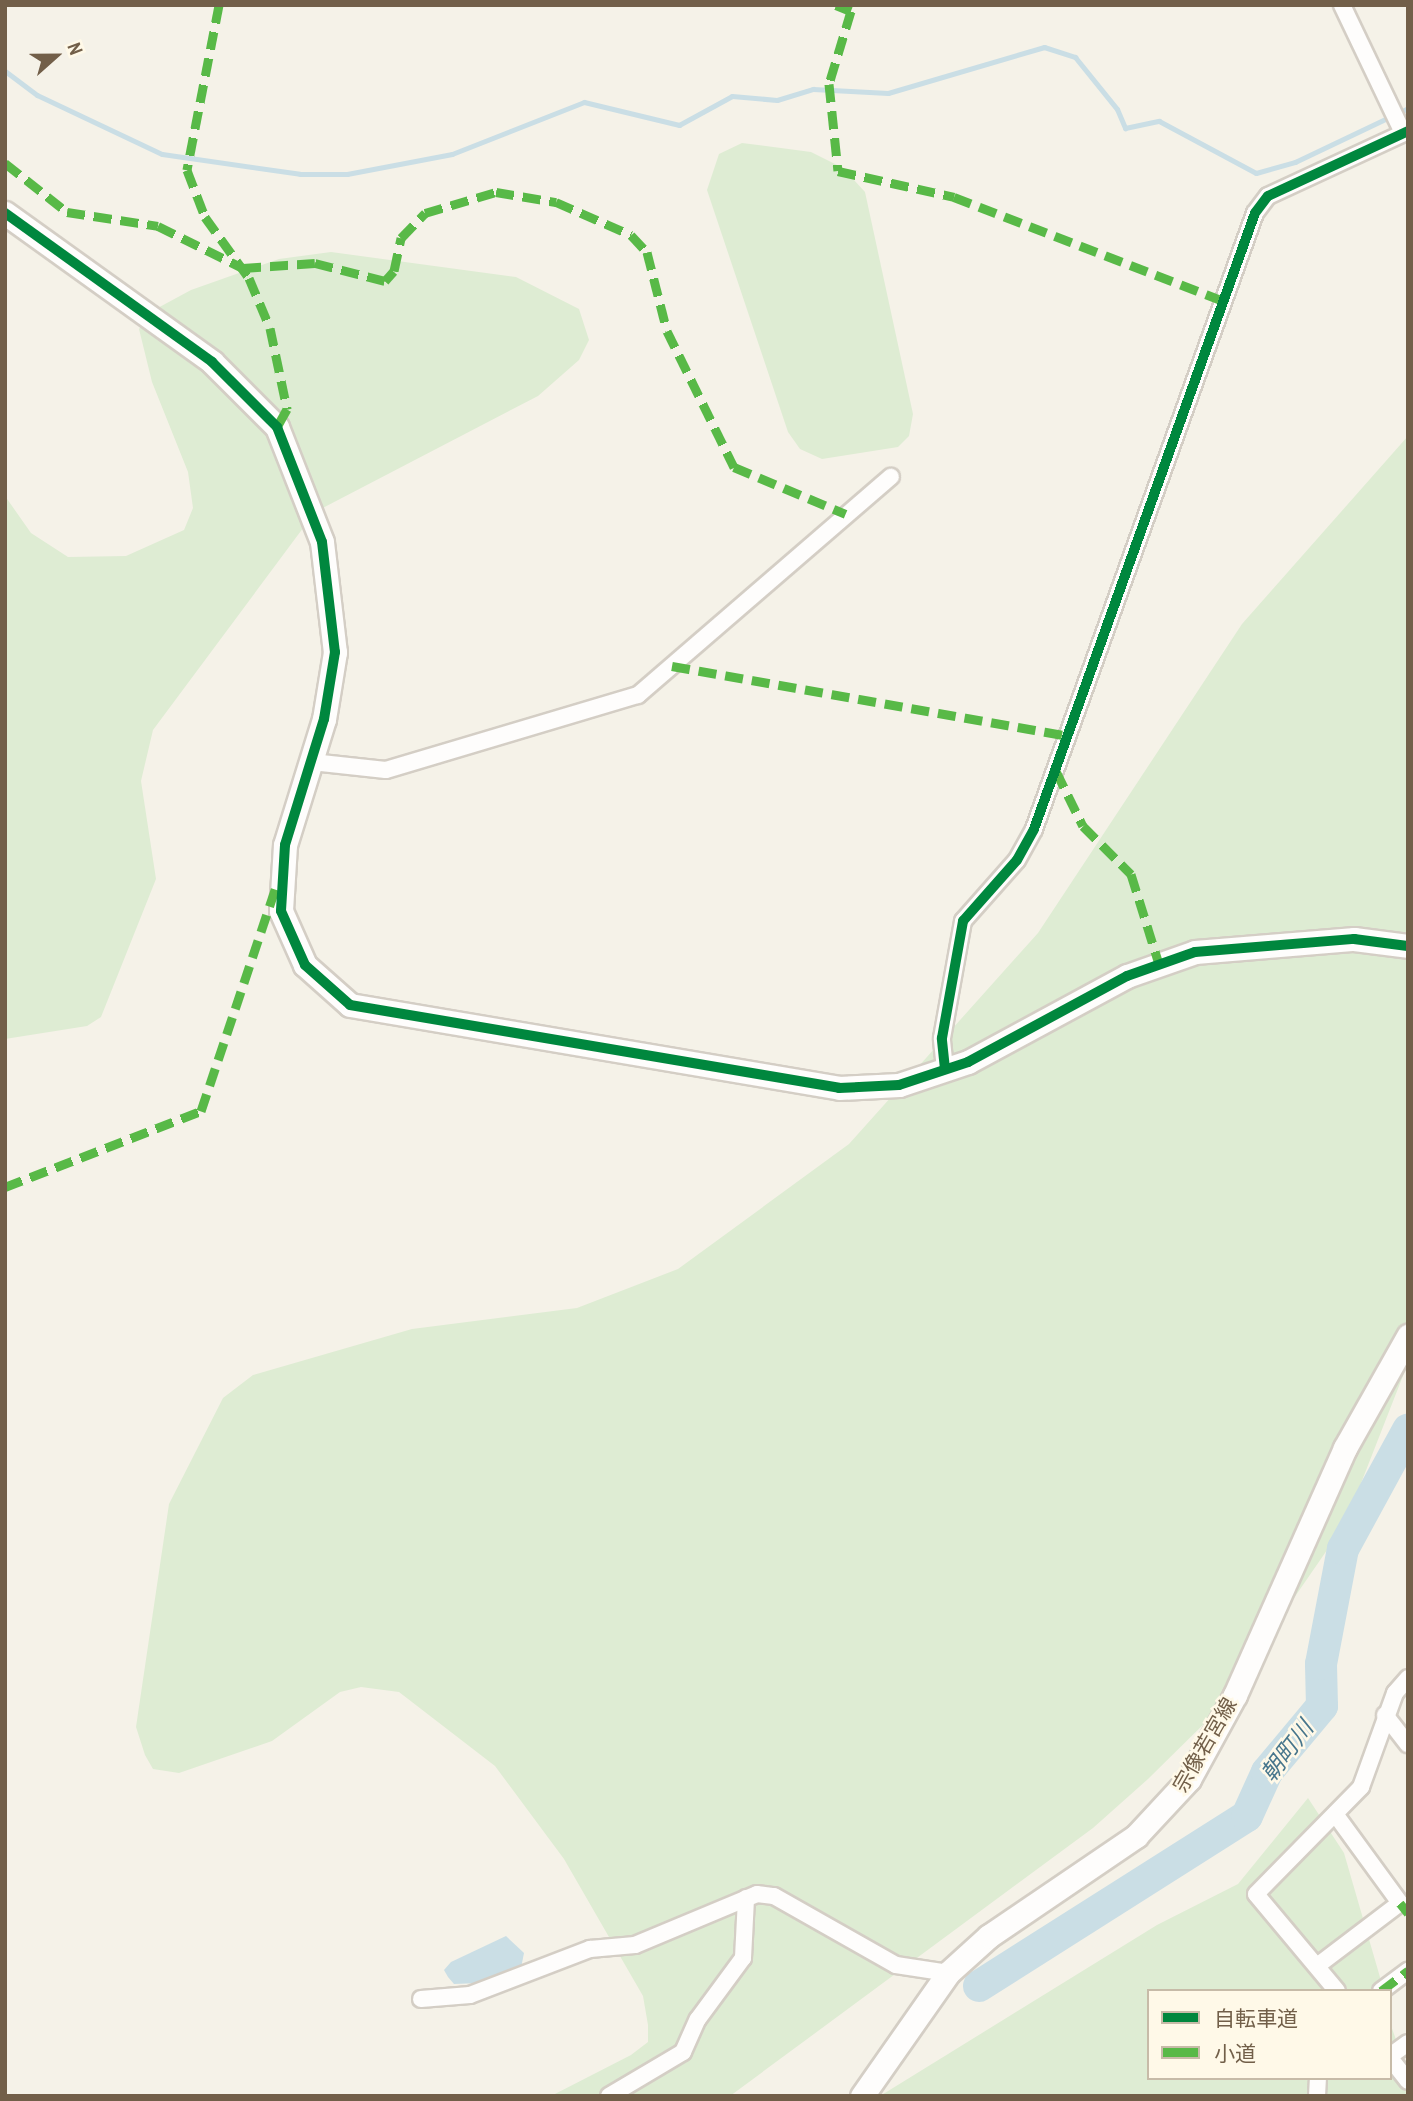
<!DOCTYPE html>
<html>
<head>
<meta charset="utf-8">
<style>
  body { margin:0 }
  #map { position:relative; width:1413px; height:2101px; overflow:hidden; background:#f5f2e8; font-family:"Archivo Narrow","Noto Sans JP",sans-serif }
  div>[style] { position:absolute }
  .green>* { inset:0; background:#deecd3 }
  .water>* { inset:0; background:#cadee5 }
  .stream>* { height:5px; margin:-2.5px; padding:0 2.5px; transform-origin:2.5px; border-radius:2.5px; background:#cadee5 }
  .river>* { height:32px; margin:-16px; padding:0 16px; transform-origin:16px; border-radius:16px; background:#cadee5 }
  .roads { filter:drop-shadow(2px 0 #d4cec5) drop-shadow(-2px 0 #d4cec5) drop-shadow(0 2px #d4cec5) drop-shadow(0 -2px #d4cec5) }
  .street>* { height:16px; margin:-8px; padding:0 8px; transform-origin:8px; border-radius:8px; background:#fefdfc }
  .secondary>* { height:23px; margin:-11.5px; padding:0 11.5px; transform-origin:11.5px; border-radius:11.5px; background:#fefdfc }
  .quiet>* { height:9px; margin-top:-4.5px; transform-origin:0; background:repeating-linear-gradient(90deg,#58b947 0 18px,transparent 0 27px) }
  .cycleway>* { height:10px; margin:-5px; padding:0 5px; transform-origin:5px; border-radius:5px; background:#00873e }
  span { translate:-50% -50%; white-space:nowrap; text-align:center; line-height:1.15; -webkit-text-stroke:5px #fff9e8; paint-order:stroke }
  .street-label { font-size:21px; color:#725f49 }
  .water-label { font-size:23px; color:#47768c; font-style:italic }
  .frame { position:absolute; inset:0; border:7px solid #725f49; pointer-events:none }
  .legend { position:absolute; left:1147px; top:1989px; width:245px; height:91px; box-sizing:border-box; background:#fff9e8; border:2px solid #c7bba8; margin:0; padding:9px 12px; list-style:none; font-size:21px; color:#725f49 }
  .legend li { display:flex; align-items:center; gap:14px; height:35px }
  .legend b { width:35px; border:2px solid #c7bba8 }
  .north { position:absolute; left:21px; top:21px; width:70px; height:70px; -webkit-text-stroke:5px #fff9e8; paint-order:stroke; rotate:69deg; font-size:19px; font-weight:700; line-height:28px; text-align:center; color:#725f49 }
  .north::after { content:''; display:block; margin:auto; width:24px; height:32px; background:#725f49; clip-path:polygon(50% 0,100% 100%,50% 72%,0 100%) }
</style>
</head>
<body>
<div id="map">
  <div class="green">
    <div style="clip-path:polygon(742px 143px,811px 152px,843px 168px,865px 192px,913px 414px,909px 436px,898px 447px,822px 459px,800px 449px,788px 432px,707px 190px,719px 154px)"></div>
    <div style="clip-path:polygon(331px 252px,516px 277px,579px 309px,589px 340px,579px 360px,538px 396px,315px 512px,153px 730px,141px 781px,156px 879px,101px 1017px,87px 1026px,5px 1039px,5px 496px,31px 533px,68px 557px,126px 556px,184px 530px,193px 508px,188px 472px,152px 382px,139px 329px,154px 310px,191px 290px,279px 259px)"></div>
    <div style="clip-path:polygon(1408px 436px,1408px 1363px,1345px 1524px,1214px 1714px,1148px 1779px,1093px 1828px,730px 2096px,551px 2096px,631px 2055px,648px 2042px,648px 2025px,643px 1996px,564px 1859px,495px 1766px,399px 1692px,361px 1687px,340px 1692px,272px 1741px,179px 1773px,153px 1769px,145px 1755px,136px 1727px,169px 1504px,223px 1398px,253px 1375px,412px 1329px,577px 1308px,678px 1269px,849px 1144px,1038px 933px,1242px 624px)"></div>
    <div style="clip-path:polygon(1308px 1798px,1344px 1853px,1384px 1991px,1149px 1991px,1149px 2078px,1390px 2078px,1390px 2023px,1408px 2073px,1408px 2096px,880px 2096px,1157px 1925px,1238px 1884px)"></div>
  </div>
  <div class="water">
    <div style="clip-path:polygon(506px 1936px,524px 1953px,521px 1968px,480px 1983px,454px 1984px,448px 1977px,444px 1970px,451px 1962px)"></div>
  </div>
  <div class="stream">
    <div style="left:5px;top:71px;width:40px;rotate:37deg"></div>
    <div style="left:37px;top:95px;width:138px;rotate:25.3deg"></div>
    <div style="left:162px;top:154px;width:139px;rotate:8.2deg"></div>
    <div style="left:300px;top:174px;width:47px"></div>
    <div style="left:347px;top:174px;width:107px;rotate:-10.8deg"></div>
    <div style="left:452px;top:154px;width:142px;rotate:-21.5deg"></div>
    <div style="left:584px;top:102px;width:98px;rotate:13.6deg"></div>
    <div style="left:679px;top:125px;width:60px;rotate:-28.7deg"></div>
    <div style="left:732px;top:96px;width:45px;rotate:5.1deg"></div>
    <div style="left:777px;top:100px;width:38px;rotate:-17deg"></div>
    <div style="left:813px;top:89px;width:75px;rotate:3.1deg"></div>
    <div style="left:888px;top:93px;width:163px;rotate:-16.4deg"></div>
    <div style="left:1044px;top:47px;width:33px;rotate:18deg"></div>
    <div style="left:1075px;top:57px;width:67px;rotate:51.1deg"></div>
    <div style="left:1117px;top:109px;width:21px;rotate:67deg"></div>
    <div style="left:1125px;top:128px;width:35px;rotate:-12deg"></div>
    <div style="left:1159px;top:121px;width:110px;rotate:28.2deg"></div>
    <div style="left:1256px;top:173px;width:41px;rotate:-15.8deg"></div>
    <div style="left:1295px;top:162px;width:125px;rotate:-25.5deg"></div>
  </div>
  <div class="river">
    <div style="left:979px;top:1986px;width:317px;rotate:-32.4deg"></div>
    <div style="left:1247px;top:1816px;width:48px;rotate:-65.6deg"></div>
    <div style="left:1267px;top:1772px;width:86px;rotate:-50.2deg"></div>
    <div style="left:1322px;top:1706px;width:42px;rotate:-91.4deg"></div>
    <div style="left:1321px;top:1664px;width:117px;rotate:-79.2deg"></div>
    <div style="left:1343px;top:1549px;width:136px;rotate:-61.4deg"></div>
  </div>
  <div class="roads">
    <div class="street">
      <div style="left:1342px;top:5px;width:142px;rotate:64.5deg"></div>
      <div style="left:312px;top:762px;width:74px;rotate:6.2deg"></div>
      <div style="left:386px;top:770px;width:263px;rotate:-16.6deg"></div>
      <div style="left:638px;top:695px;width:334px;rotate:-40.8deg"></div>
      <div style="left:945px;top:1069px;width:31px;rotate:-96deg"></div>
      <div style="left:942px;top:1038px;width:119px;rotate:-79.8deg"></div>
      <div style="left:963px;top:921px;width:81px;rotate:-48.5deg"></div>
      <div style="left:1017px;top:860px;width:35px;rotate:-61deg"></div>
      <div style="left:1034px;top:829px;width:654px;rotate:-70.26deg"></div>
      <div style="left:1255px;top:213px;width:21px;rotate:-53deg"></div>
      <div style="left:1268px;top:196px;width:154px;rotate:-24.9deg"></div>
      <div style="left:1385px;top:1715px;width:37px;rotate:52deg"></div>
      <div style="left:1317px;top:1966px;width:104px;rotate:-37.2deg"></div>
      <div style="left:1400px;top:1903px;width:110px;rotate:-126.1deg"></div>
      <div style="left:1337px;top:1991px;width:126px;rotate:-129.9deg"></div>
      <div style="left:1256px;top:1894px;width:150px;rotate:-45.5deg"></div>
      <div style="left:1361px;top:1787px;width:100px;rotate:-70.1deg"></div>
      <div style="left:1395px;top:1693px;width:20px;rotate:-49deg"></div>
      <div style="left:1381px;top:1991px;width:34px;rotate:-37deg"></div>
      <div style="left:421px;top:1999px;width:49px;rotate:-4.7deg"></div>
      <div style="left:470px;top:1995px;width:129px;rotate:-21deg"></div>
      <div style="left:590px;top:1949px;width:45px;rotate:-5.1deg"></div>
      <div style="left:635px;top:1945px;width:132px;rotate:-22.7deg"></div>
      <div style="left:757px;top:1894px;width:17px;rotate:7deg"></div>
      <div style="left:774px;top:1896px;width:140px;rotate:29.5deg"></div>
      <div style="left:896px;top:1965px;width:53px;rotate:8.7deg"></div>
      <div style="left:1390px;top:2056px;width:22px;rotate:-36deg"></div>
      <div style="left:1390px;top:2058px;width:29px;rotate:52deg"></div>
      <div style="left:609px;top:2096px;width:86px;rotate:-30.7deg"></div>
      <div style="left:683px;top:2052px;width:36px;rotate:-66deg"></div>
      <div style="left:698px;top:2019px;width:76px;rotate:-53.6deg"></div>
      <div style="left:743px;top:1958px;width:60px;rotate:-87.1deg"></div>
      <div style="left:1317px;top:2096px;width:18px;rotate:-87deg"></div>
    </div>
    <div class="secondary">
      <div style="left:5px;top:213px;width:255px;rotate:35.7deg"></div>
      <div style="left:212px;top:362px;width:92px;rotate:45deg"></div>
      <div style="left:277px;top:427px;width:123px;rotate:68.6deg"></div>
      <div style="left:322px;top:542px;width:111px;rotate:83.3deg"></div>
      <div style="left:335px;top:652px;width:68px;rotate:99.3deg"></div>
      <div style="left:324px;top:719px;width:132px;rotate:107.2deg"></div>
      <div style="left:285px;top:845px;width:66px;rotate:93.5deg"></div>
      <div style="left:281px;top:911px;width:59px;rotate:66deg"></div>
      <div style="left:305px;top:965px;width:60px;rotate:41.6deg"></div>
      <div style="left:350px;top:1005px;width:496px;rotate:9.6deg"></div>
      <div style="left:839px;top:1088px;width:60px;rotate:-2.9deg"></div>
      <div style="left:899px;top:1085px;width:73px;rotate:-18.4deg"></div>
      <div style="left:968px;top:1062px;width:181px;rotate:-28.4deg"></div>
      <div style="left:1127px;top:976px;width:72px;rotate:-19.4deg"></div>
      <div style="left:1195px;top:952px;width:160px;rotate:-4.7deg"></div>
      <div style="left:1354px;top:939px;width:54px;rotate:7.4deg"></div>
      <div style="left:862px;top:2096px;width:150px;rotate:-55deg"></div>
      <div style="left:948px;top:1973px;width:55px;rotate:-42.1deg"></div>
      <div style="left:989px;top:1936px;width:178px;rotate:-34.2deg"></div>
      <div style="left:1136px;top:1836px;width:78px;rotate:-47.1deg"></div>
      <div style="left:1189px;top:1779px;width:96px;rotate:-61.3deg"></div>
      <div style="left:1235px;top:1695px;width:270px;rotate:-66deg"></div>
      <div style="left:1345px;top:1448px;width:129px;rotate:-60.6deg"></div>
    </div>
  </div>
  <div class="quiet">
    <div style="left:219px;top:5px;width:168px;rotate:101deg"></div>
    <div style="left:187px;top:170px;width:50px;rotate:69deg"></div>
    <div style="left:205px;top:217px;width:75px;rotate:54.2deg"></div>
    <div style="left:249px;top:278px;width:54px;rotate:67.2deg"></div>
    <div style="left:270px;top:328px;width:83px;rotate:78.1deg"></div>
    <div style="left:287px;top:409px;width:21px;rotate:119deg"></div>
    <div style="left:836px;top:5px;width:16px;rotate:22deg"></div>
    <div style="left:851px;top:11px;width:76px;rotate:106.8deg"></div>
    <div style="left:829px;top:84px;width:87px;rotate:84.1deg"></div>
    <div style="left:838px;top:171px;width:119px;rotate:12.6deg"></div>
    <div style="left:954px;top:197px;width:289px;rotate:21.1deg"></div>
    <div style="left:5px;top:163px;width:79px;rotate:38.3deg"></div>
    <div style="left:67px;top:212px;width:92px;rotate:8.7deg"></div>
    <div style="left:158px;top:226px;width:95px;rotate:26.3deg"></div>
    <div style="left:243px;top:268px;width:72px;rotate:-4deg"></div>
    <div style="left:315px;top:263px;width:72px;rotate:14.4deg"></div>
    <div style="left:385px;top:281px;width:13px;rotate:-48deg"></div>
    <div style="left:394px;top:271px;width:34px;rotate:-78deg"></div>
    <div style="left:401px;top:238px;width:35px;rotate:-46deg"></div>
    <div style="left:425px;top:213px;width:74px;rotate:-16.5deg"></div>
    <div style="left:496px;top:192px;width:61px;rotate:9.5deg"></div>
    <div style="left:556px;top:202px;width:82px;rotate:23.7deg"></div>
    <div style="left:631px;top:235px;width:23px;rotate:47deg"></div>
    <div style="left:647px;top:252px;width:81px;rotate:75.8deg"></div>
    <div style="left:667px;top:331px;width:152px;rotate:63.8deg"></div>
    <div style="left:734px;top:467px;width:121px;rotate:22.8deg"></div>
    <div style="left:672px;top:666px;width:403px;rotate:10deg"></div>
    <div style="left:1056px;top:771px;width:61px;rotate:63.9deg"></div>
    <div style="left:1083px;top:826px;width:68px;rotate:45deg"></div>
    <div style="left:1131px;top:874px;width:94px;rotate:72.7deg"></div>
    <div style="left:5px;top:1187px;width:210px;rotate:-21.2deg"></div>
    <div style="left:201px;top:1111px;width:236px;rotate:-71.5deg"></div>
    <div style="left:1400px;top:1903px;width:13px;rotate:51deg"></div>
    <div style="left:1381px;top:1991px;width:34px;rotate:-37deg"></div>
  </div>
  <div class="cycleway">
    <div style="left:5px;top:213px;width:255px;rotate:35.7deg"></div>
    <div style="left:212px;top:362px;width:92px;rotate:45deg"></div>
    <div style="left:277px;top:427px;width:123px;rotate:68.6deg"></div>
    <div style="left:322px;top:542px;width:111px;rotate:83.3deg"></div>
    <div style="left:335px;top:652px;width:68px;rotate:99.3deg"></div>
    <div style="left:324px;top:719px;width:132px;rotate:107.2deg"></div>
    <div style="left:285px;top:845px;width:66px;rotate:93.5deg"></div>
    <div style="left:281px;top:911px;width:59px;rotate:66deg"></div>
    <div style="left:305px;top:965px;width:60px;rotate:41.6deg"></div>
    <div style="left:350px;top:1005px;width:496px;rotate:9.6deg"></div>
    <div style="left:839px;top:1088px;width:60px;rotate:-2.9deg"></div>
    <div style="left:899px;top:1085px;width:73px;rotate:-18.4deg"></div>
    <div style="left:968px;top:1062px;width:181px;rotate:-28.4deg"></div>
    <div style="left:1127px;top:976px;width:72px;rotate:-19.4deg"></div>
    <div style="left:1195px;top:952px;width:160px;rotate:-4.7deg"></div>
    <div style="left:1354px;top:939px;width:54px;rotate:7.4deg"></div>
    <div style="left:945px;top:1069px;width:31px;rotate:-96deg"></div>
    <div style="left:942px;top:1038px;width:119px;rotate:-79.8deg"></div>
    <div style="left:963px;top:921px;width:81px;rotate:-48.5deg"></div>
    <div style="left:1017px;top:860px;width:35px;rotate:-61deg"></div>
    <div style="left:1034px;top:829px;width:654px;rotate:-70.26deg"></div>
    <div style="left:1255px;top:213px;width:21px;rotate:-53deg"></div>
    <div style="left:1268px;top:196px;width:154px;rotate:-24.9deg"></div>
  </div>
  <div class="street-label">
    <span style="left:1205px;top:1745px;rotate:-60deg">宗像若宮線</span>
  </div>
  <div class="water-label">
    <span style="left:1287px;top:1751px;rotate:-53deg">朝町川</span>
  </div>
  <div class="frame"></div>
  <ul class="legend">
  <li><b style="height:9px;background:#00873e"></b>自転車道</li>
  <li><b style="height:9px;background:#58b947"></b>小道</li>
  </ul>
  <div class="north">N</div>
</div>
</body>
</html>
